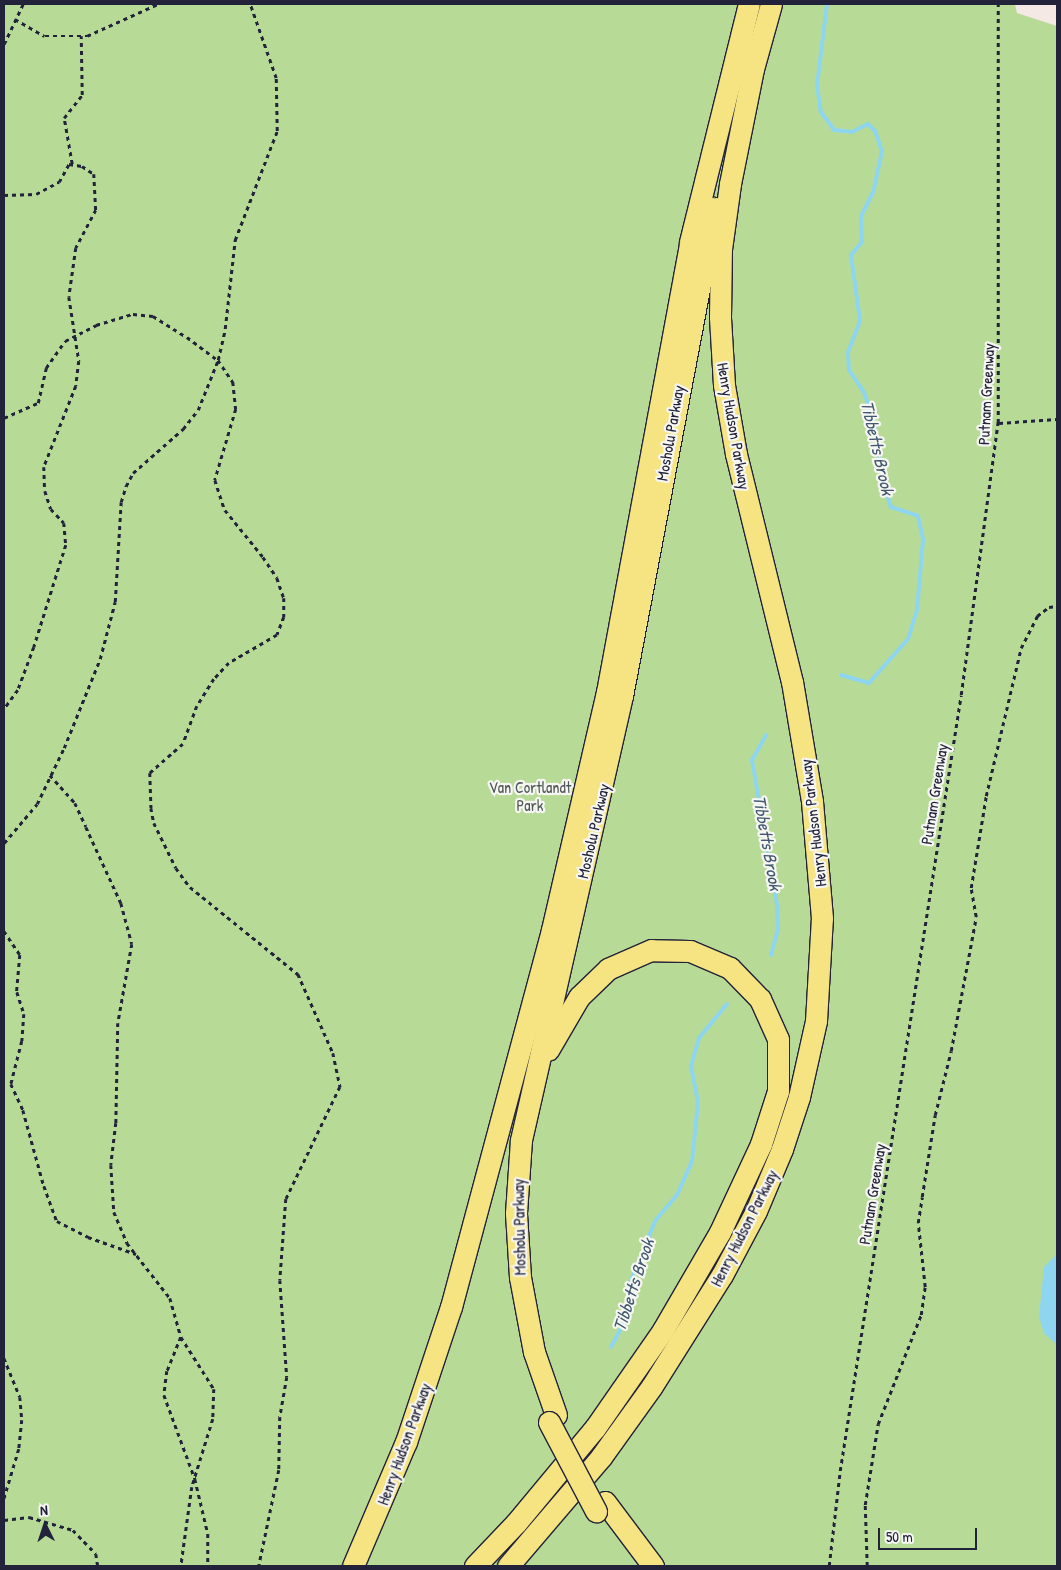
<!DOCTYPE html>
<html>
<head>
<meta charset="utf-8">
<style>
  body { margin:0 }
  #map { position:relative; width:1061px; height:1570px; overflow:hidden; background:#f4e9e4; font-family:"Patrick Hand",sans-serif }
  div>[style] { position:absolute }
  .green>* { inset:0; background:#b7db96 }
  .water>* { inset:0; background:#8ed5ef }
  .stream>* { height:4px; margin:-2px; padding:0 2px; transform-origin:2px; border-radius:2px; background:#8ed5ef }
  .path>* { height:2.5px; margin-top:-1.25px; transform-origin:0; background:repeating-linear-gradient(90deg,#22223b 0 4px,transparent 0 8px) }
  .roads { filter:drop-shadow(1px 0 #22223b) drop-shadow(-1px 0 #22223b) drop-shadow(0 1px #22223b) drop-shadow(0 -1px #22223b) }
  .motorway>* { height:21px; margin:-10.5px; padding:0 10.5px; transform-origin:10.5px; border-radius:10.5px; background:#f6e381 }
  .bridges { filter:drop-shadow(1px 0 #22223b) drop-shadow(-1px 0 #22223b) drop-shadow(0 1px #22223b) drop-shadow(0 -1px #22223b) }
  .motorway-bridge>* { height:21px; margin:-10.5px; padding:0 10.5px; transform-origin:10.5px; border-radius:10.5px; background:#f6e381 }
  span { translate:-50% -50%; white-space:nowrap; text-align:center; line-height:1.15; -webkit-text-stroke:4.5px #f6f6f2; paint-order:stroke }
  .street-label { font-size:16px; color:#22223b }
  .park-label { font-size:16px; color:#4f5a56 }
  .water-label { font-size:18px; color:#425871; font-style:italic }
  .frame { position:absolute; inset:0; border:5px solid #22223b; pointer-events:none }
  .north { position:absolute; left:20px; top:1500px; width:50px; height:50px; -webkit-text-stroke:4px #f6f6f2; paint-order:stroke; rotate:356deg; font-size:14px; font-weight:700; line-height:20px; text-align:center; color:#22223b }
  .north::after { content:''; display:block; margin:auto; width:18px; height:22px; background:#22223b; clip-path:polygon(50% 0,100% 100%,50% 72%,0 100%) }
  .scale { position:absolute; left:878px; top:1528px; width:99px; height:22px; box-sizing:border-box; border:2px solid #22223b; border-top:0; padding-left:6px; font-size:15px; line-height:18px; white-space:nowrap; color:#22223b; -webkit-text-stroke:4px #f6f6f2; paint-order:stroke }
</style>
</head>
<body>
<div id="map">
  <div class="green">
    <div style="clip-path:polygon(4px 4px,1015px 4px,1017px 13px,1057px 26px,1057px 1566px,4px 1566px)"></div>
  </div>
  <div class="water">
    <div style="clip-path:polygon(1057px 1254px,1057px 1253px,1057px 1345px,1044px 1333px,1039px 1317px,1044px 1267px)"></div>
  </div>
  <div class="stream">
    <div style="left:827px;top:4px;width:82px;rotate:97deg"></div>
    <div style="left:817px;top:85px;width:27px;rotate:82deg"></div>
    <div style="left:821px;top:112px;width:22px;rotate:54deg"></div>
    <div style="left:834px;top:130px;width:18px;rotate:6deg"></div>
    <div style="left:852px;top:132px;width:18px;rotate:-27deg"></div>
    <div style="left:868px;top:124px;width:10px;rotate:45deg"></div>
    <div style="left:875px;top:131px;width:21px;rotate:71deg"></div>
    <div style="left:882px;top:151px;width:40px;rotate:102deg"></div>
    <div style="left:874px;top:190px;width:30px;rotate:116deg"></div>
    <div style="left:861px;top:217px;width:25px;rotate:88deg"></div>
    <div style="left:862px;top:242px;width:17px;rotate:130deg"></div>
    <div style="left:851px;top:255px;width:67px;rotate:82.2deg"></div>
    <div style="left:860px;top:321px;width:34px;rotate:111deg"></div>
    <div style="left:848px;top:353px;width:17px;rotate:87deg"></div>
    <div style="left:849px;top:370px;width:27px;rotate:56deg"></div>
    <div style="left:864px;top:392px;width:33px;rotate:72deg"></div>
    <div style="left:874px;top:423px;width:50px;rotate:82deg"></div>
    <div style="left:881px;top:473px;width:35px;rotate:74deg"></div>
    <div style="left:891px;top:507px;width:28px;rotate:18deg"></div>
    <div style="left:918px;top:516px;width:25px;rotate:78deg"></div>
    <div style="left:923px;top:540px;width:70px;rotate:94.9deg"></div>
    <div style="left:917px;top:610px;width:30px;rotate:107deg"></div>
    <div style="left:908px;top:639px;width:59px;rotate:131.6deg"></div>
    <div style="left:869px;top:683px;width:29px;rotate:-164deg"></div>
    <div style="left:766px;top:735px;width:29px;rotate:119deg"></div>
    <div style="left:752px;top:760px;width:146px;rotate:80.2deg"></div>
    <div style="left:777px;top:904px;width:25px;rotate:88deg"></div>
    <div style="left:778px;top:929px;width:27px;rotate:105deg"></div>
    <div style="left:611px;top:1347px;width:30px;rotate:-62deg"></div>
    <div style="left:625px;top:1321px;width:38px;rotate:-83deg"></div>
    <div style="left:630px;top:1283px;width:67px;rotate:-68deg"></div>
    <div style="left:655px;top:1221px;width:34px;rotate:-50deg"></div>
    <div style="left:677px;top:1195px;width:36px;rotate:-66deg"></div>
    <div style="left:692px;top:1162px;width:60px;rotate:-84.3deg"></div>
    <div style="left:698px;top:1102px;width:37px;rotate:-101deg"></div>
    <div style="left:691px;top:1066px;width:29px;rotate:-74deg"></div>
    <div style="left:699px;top:1038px;width:44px;rotate:-50.5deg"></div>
  </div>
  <div class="path">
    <div style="left:15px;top:19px;width:34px;rotate:30deg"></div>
    <div style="left:45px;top:36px;width:42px"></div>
    <div style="left:87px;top:36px;width:78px;rotate:-24.3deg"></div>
    <div style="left:4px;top:44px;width:44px;rotate:-64.6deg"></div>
    <div style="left:72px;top:164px;width:47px;rotate:-99.9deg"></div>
    <div style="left:64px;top:118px;width:29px;rotate:-52deg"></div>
    <div style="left:82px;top:95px;width:59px;rotate:-91deg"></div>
    <div style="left:4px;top:195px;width:32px;rotate:-2deg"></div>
    <div style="left:36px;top:194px;width:26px;rotate:-28deg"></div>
    <div style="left:59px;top:182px;width:21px;rotate:-61deg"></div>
    <div style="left:69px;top:164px;width:13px;rotate:9deg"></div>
    <div style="left:82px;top:166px;width:14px;rotate:34deg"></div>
    <div style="left:94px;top:174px;width:36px;rotate:87deg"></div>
    <div style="left:96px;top:210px;width:43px;rotate:117.8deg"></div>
    <div style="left:76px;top:248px;width:49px;rotate:98.1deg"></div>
    <div style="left:69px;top:297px;width:65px;rotate:81.1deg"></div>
    <div style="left:79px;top:361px;width:25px;rotate:97deg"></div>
    <div style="left:76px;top:386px;width:87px;rotate:111.6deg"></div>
    <div style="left:44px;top:467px;width:24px;rotate:88deg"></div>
    <div style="left:45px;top:491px;width:19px;rotate:72deg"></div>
    <div style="left:51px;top:509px;width:19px;rotate:47deg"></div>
    <div style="left:64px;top:523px;width:22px;rotate:85deg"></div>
    <div style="left:66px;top:545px;width:107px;rotate:107.4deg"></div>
    <div style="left:34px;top:647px;width:46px;rotate:110.4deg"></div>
    <div style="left:18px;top:690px;width:24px;rotate:126deg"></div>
    <div style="left:4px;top:418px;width:37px;rotate:-24deg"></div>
    <div style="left:38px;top:403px;width:36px;rotate:-77deg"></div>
    <div style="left:46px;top:368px;width:33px;rotate:-55deg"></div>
    <div style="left:65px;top:341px;width:35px;rotate:-27deg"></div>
    <div style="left:96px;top:325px;width:39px;rotate:-17deg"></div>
    <div style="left:133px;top:314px;width:20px;rotate:6deg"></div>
    <div style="left:153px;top:316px;width:40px;rotate:32deg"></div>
    <div style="left:187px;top:337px;width:39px;rotate:37deg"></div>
    <div style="left:218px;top:360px;width:27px;rotate:56deg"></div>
    <div style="left:233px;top:382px;width:27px;rotate:84deg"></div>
    <div style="left:236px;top:409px;width:74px;rotate:106.5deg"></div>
    <div style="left:215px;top:480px;width:32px;rotate:72deg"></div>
    <div style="left:225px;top:510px;width:60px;rotate:51deg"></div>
    <div style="left:263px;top:557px;width:25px;rotate:56deg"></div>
    <div style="left:277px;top:578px;width:21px;rotate:71deg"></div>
    <div style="left:284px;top:598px;width:19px;rotate:90deg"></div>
    <div style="left:284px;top:617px;width:19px;rotate:111deg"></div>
    <div style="left:277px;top:635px;width:56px;rotate:149.7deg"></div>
    <div style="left:229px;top:663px;width:22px;rotate:133deg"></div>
    <div style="left:214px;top:679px;width:32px;rotate:122deg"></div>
    <div style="left:197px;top:706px;width:40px;rotate:110.2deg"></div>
    <div style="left:183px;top:744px;width:44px;rotate:138.7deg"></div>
    <div style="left:150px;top:773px;width:35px;rotate:88deg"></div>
    <div style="left:151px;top:808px;width:15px;rotate:79deg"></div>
    <div style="left:154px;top:823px;width:50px;rotate:63.9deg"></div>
    <div style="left:176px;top:868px;width:24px;rotate:54deg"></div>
    <div style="left:190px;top:887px;width:139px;rotate:38.9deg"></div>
    <div style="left:298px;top:974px;width:86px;rotate:66.1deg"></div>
    <div style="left:333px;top:1053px;width:35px;rotate:78deg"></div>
    <div style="left:340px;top:1087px;width:124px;rotate:115.7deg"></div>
    <div style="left:286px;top:1199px;width:81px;rotate:94.2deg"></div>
    <div style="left:280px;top:1280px;width:97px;rotate:85.9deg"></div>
    <div style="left:287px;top:1377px;width:41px;rotate:99.9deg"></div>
    <div style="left:280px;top:1417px;width:53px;rotate:91.1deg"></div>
    <div style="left:279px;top:1470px;width:98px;rotate:101.8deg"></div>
    <div style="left:999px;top:423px;width:58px;rotate:-3.9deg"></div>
    <div style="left:50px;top:775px;width:38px;rotate:48deg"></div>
    <div style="left:75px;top:803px;width:26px;rotate:65deg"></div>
    <div style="left:86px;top:827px;width:84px;rotate:65.3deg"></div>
    <div style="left:121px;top:903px;width:42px;rotate:75deg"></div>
    <div style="left:132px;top:944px;width:80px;rotate:100deg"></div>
    <div style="left:118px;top:1023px;width:100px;rotate:91.1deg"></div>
    <div style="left:116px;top:1123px;width:42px;rotate:96.8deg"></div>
    <div style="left:111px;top:1165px;width:47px;rotate:86.3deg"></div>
    <div style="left:114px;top:1212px;width:34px;rotate:67deg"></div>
    <div style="left:127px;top:1243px;width:70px;rotate:52deg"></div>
    <div style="left:170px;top:1298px;width:41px;rotate:74.2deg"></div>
    <div style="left:181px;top:1337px;width:62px;rotate:57.6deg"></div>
    <div style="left:214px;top:1389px;width:30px;rotate:92deg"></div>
    <div style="left:213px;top:1419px;width:71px;rotate:107.2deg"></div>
    <div style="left:192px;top:1487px;width:80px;rotate:97.9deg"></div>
    <div style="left:4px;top:843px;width:51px;rotate:-49.8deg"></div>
    <div style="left:37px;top:804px;width:62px;rotate:-64.3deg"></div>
    <div style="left:64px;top:748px;width:96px;rotate:-68deg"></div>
    <div style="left:100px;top:659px;width:59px;rotate:-75.3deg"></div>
    <div style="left:115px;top:602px;width:100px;rotate:-86.6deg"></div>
    <div style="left:121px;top:502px;width:17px;rotate:-73deg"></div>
    <div style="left:126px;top:486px;width:15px;rotate:-62deg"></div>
    <div style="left:133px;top:473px;width:67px;rotate:-41.3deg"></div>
    <div style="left:183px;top:429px;width:24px;rotate:-52deg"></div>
    <div style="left:198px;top:410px;width:54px;rotate:-68.2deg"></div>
    <div style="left:218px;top:360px;width:32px;rotate:-77deg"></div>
    <div style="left:225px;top:329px;width:90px;rotate:-83.6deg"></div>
    <div style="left:235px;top:240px;width:117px;rotate:-68.9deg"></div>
    <div style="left:277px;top:131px;width:53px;rotate:-91.1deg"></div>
    <div style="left:276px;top:78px;width:78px;rotate:-109.4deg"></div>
    <div style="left:4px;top:931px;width:29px;rotate:56deg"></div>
    <div style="left:20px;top:955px;width:37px;rotate:95deg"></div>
    <div style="left:17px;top:992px;width:23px;rotate:72deg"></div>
    <div style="left:24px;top:1014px;width:27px;rotate:94deg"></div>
    <div style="left:22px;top:1041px;width:44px;rotate:104.3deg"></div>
    <div style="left:11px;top:1084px;width:29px;rotate:65deg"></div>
    <div style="left:23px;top:1110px;width:79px;rotate:74.6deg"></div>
    <div style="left:44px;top:1186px;width:37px;rotate:70deg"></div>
    <div style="left:57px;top:1221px;width:35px;rotate:27deg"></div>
    <div style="left:88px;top:1237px;width:51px;rotate:19.5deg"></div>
    <div style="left:181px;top:1337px;width:37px;rotate:112deg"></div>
    <div style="left:167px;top:1371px;width:24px;rotate:97deg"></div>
    <div style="left:164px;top:1395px;width:90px;rotate:69.7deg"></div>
    <div style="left:195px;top:1479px;width:57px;rotate:76.7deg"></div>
    <div style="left:208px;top:1534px;width:32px;rotate:90deg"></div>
    <div style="left:4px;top:1358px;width:42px;rotate:67.7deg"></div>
    <div style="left:20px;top:1397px;width:23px;rotate:85deg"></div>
    <div style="left:22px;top:1420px;width:29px;rotate:96deg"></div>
    <div style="left:19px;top:1449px;width:52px;rotate:106.7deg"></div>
    <div style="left:4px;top:1520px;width:25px;rotate:-7deg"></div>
    <div style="left:29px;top:1517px;width:46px;rotate:16.5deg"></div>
    <div style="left:73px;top:1530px;width:33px;rotate:46deg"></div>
    <div style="left:96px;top:1554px;width:12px;rotate:81deg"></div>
    <div style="left:829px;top:1566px;width:96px;rotate:-83.4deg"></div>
    <div style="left:840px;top:1471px;width:785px;rotate:-81.14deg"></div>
    <div style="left:961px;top:695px;width:275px;rotate:-82.3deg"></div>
    <div style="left:998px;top:423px;width:419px;rotate:-90deg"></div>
    <div style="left:867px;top:1566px;width:61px;rotate:-91.9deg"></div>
    <div style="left:865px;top:1505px;width:82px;rotate:-80.9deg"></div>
    <div style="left:878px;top:1424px;width:117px;rotate:-68.5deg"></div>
    <div style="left:921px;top:1315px;width:28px;rotate:-82deg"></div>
    <div style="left:925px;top:1287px;width:64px;rotate:-96.2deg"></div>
    <div style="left:918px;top:1223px;width:26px;rotate:-81deg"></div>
    <div style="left:922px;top:1197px;width:83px;rotate:-81deg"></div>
    <div style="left:935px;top:1115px;width:66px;rotate:-76deg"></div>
    <div style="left:951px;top:1051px;width:136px;rotate:-79.4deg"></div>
    <div style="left:976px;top:917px;width:29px;rotate:-100deg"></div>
    <div style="left:971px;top:888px;width:93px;rotate:-80.7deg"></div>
    <div style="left:986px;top:796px;width:152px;rotate:-76.7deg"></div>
    <div style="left:1021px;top:648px;width:36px;rotate:-63deg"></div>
    <div style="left:1037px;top:616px;width:15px;rotate:-37deg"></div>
    <div style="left:1049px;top:607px;width:8px;rotate:-7deg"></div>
  </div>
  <div class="roads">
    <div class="motorway">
      <div style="left:556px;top:1415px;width:67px;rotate:-109.2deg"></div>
      <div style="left:534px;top:1352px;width:76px;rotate:-100.6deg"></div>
      <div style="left:520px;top:1277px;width:64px;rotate:-93.6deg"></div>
      <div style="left:516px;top:1213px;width:73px;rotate:-86.1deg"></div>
      <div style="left:521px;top:1140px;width:455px;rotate:-77.2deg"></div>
      <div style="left:622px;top:696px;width:497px;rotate:-79.3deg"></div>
      <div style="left:605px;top:1502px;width:80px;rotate:53.1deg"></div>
      <div style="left:353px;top:1566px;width:135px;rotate:-66.9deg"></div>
      <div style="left:406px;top:1442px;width:142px;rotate:-71.6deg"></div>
      <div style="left:451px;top:1307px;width:390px;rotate:-75deg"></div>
      <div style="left:552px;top:930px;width:244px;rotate:-77deg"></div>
      <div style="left:607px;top:692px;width:458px;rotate:-79.5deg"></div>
      <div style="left:690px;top:242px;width:245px;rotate:-76.1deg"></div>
      <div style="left:475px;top:1566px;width:59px;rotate:-46.4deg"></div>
      <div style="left:516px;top:1523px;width:124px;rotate:-50.3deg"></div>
      <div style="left:595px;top:1428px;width:119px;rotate:-55.2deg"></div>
      <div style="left:663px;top:1330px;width:113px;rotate:-59.8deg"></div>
      <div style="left:720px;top:1232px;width:97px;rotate:-65deg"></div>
      <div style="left:761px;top:1144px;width:56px;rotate:-72.2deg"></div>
      <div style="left:778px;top:1091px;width:52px;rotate:-90deg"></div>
      <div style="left:778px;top:1039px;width:44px;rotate:-114.2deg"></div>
      <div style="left:760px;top:999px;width:43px;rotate:-134.1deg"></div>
      <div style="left:730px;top:968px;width:43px;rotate:-157deg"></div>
      <div style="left:690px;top:951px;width:39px;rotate:-179deg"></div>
      <div style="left:651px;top:950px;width:47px;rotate:156.2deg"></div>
      <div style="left:608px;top:969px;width:40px;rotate:136deg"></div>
      <div style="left:579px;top:997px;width:61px;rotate:120.3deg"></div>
      <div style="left:508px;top:1566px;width:143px;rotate:-49.5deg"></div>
      <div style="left:601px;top:1457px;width:87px;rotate:-54.3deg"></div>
      <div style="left:652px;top:1386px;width:131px;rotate:-57.8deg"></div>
      <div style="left:722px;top:1275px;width:72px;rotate:-62deg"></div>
      <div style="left:756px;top:1211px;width:67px;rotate:-67.2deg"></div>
      <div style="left:782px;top:1149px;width:55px;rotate:-71.9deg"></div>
      <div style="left:799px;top:1097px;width:78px;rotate:-77.4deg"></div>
      <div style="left:816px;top:1021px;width:103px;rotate:-86.7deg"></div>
      <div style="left:822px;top:918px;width:117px;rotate:-94.9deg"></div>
      <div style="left:812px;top:801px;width:121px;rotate:-99.5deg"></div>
      <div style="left:792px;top:682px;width:235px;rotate:-103.8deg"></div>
      <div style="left:736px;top:454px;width:70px;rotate:-99.9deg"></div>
      <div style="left:724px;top:385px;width:68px;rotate:-93.4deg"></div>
      <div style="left:720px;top:317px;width:68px;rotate:-89.2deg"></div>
      <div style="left:721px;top:249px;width:66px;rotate:-82.1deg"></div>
      <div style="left:730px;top:184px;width:117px;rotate:-78.7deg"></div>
      <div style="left:753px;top:69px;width:67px;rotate:-74.5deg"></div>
    </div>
  </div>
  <div class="bridges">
    <div class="motorway-bridge">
      <div style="left:549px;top:1422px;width:101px;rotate:62.2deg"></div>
    </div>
  </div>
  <div class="street-label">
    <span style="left:986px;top:394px;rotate:-87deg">Putnam Greenway</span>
    <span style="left:734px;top:426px;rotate:80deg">Henry Hudson Parkway</span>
    <span style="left:670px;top:433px;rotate:-80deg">Mosholu Parkway</span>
    <span style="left:934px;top:794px;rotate:-81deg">Putnam Greenway</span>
    <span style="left:813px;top:823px;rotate:-97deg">Henry Hudson Parkway</span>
    <span style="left:593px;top:831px;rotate:-77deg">Mosholu Parkway</span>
    <span style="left:872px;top:1194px;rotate:-81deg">Putnam Greenway</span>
    <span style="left:519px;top:1227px;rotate:-91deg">Mosholu Parkway</span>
    <span style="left:744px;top:1228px;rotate:-63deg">Henry Hudson Parkway</span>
    <span style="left:404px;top:1444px;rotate:-70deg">Henry Hudson Parkway</span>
  </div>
  <div class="park-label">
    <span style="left:530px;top:796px">Van Cortlandt<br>Park</span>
  </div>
  <div class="water-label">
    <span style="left:877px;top:448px;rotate:77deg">Tibbetts Brook</span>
    <span style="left:767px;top:843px;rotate:80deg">Tibbetts Brook</span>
    <span style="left:634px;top:1285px;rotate:-72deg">Tibbetts Brook</span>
  </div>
  <div class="frame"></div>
  <div class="north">N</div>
  <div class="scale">50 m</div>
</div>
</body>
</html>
